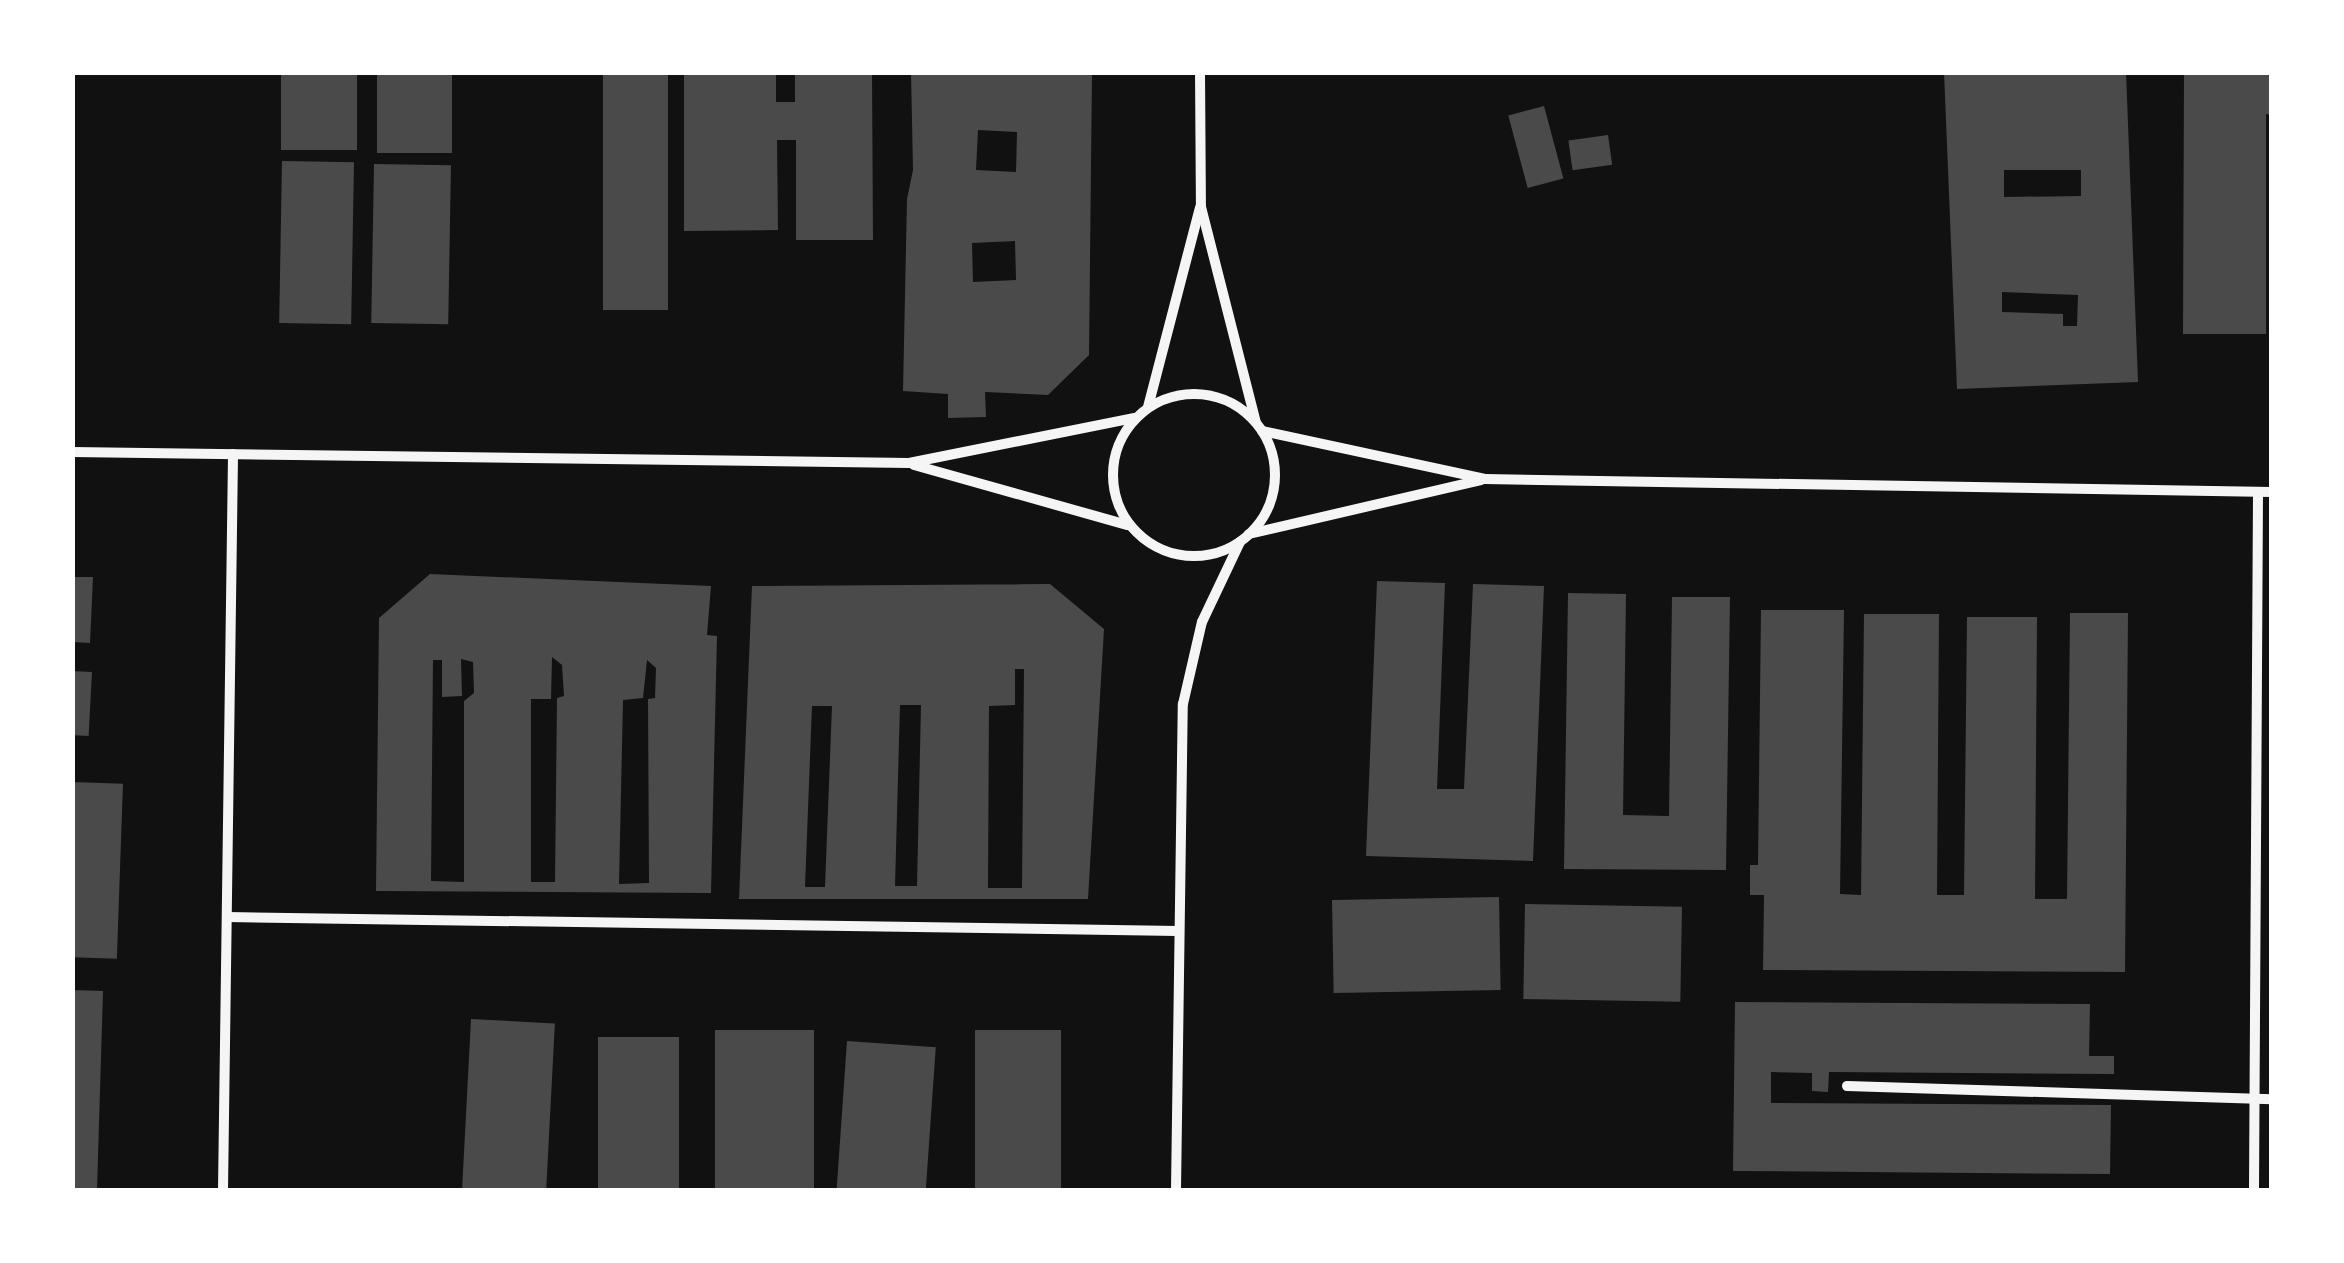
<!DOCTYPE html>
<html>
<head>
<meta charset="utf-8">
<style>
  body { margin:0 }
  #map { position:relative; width:2344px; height:1263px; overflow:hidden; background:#111; font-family:"Fira Sans Condensed",sans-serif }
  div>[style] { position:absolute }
  .building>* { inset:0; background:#4a4a4a; transform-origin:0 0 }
  .minor>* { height:10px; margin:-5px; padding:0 5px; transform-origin:5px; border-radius:5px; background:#f5f5f5 }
  .minor>.ring { margin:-5px; padding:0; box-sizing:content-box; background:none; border:10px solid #f5f5f5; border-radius:50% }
  span { translate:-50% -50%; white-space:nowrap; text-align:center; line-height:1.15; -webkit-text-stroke:8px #fff; paint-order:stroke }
  .frame { position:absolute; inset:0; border:75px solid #fff; pointer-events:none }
</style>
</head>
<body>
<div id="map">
  <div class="building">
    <div style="left:281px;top:72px;width:76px;height:78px"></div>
    <div style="left:377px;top:72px;width:75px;height:81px"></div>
    <div style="left:603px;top:72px;width:65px;height:238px"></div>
    <div style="clip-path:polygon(684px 72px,776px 72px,776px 102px,795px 102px,795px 72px,872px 72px,873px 240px,796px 240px,796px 140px,777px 140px,778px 230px,684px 231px)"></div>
    <div style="clip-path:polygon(evenodd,911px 72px,1092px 72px,1089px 355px,1048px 395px,985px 392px,986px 417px,948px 418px,948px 394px,903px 391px,907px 199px,913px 170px,911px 72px,978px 130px,1017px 132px,1016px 172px,976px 170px,978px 130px,911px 72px,1015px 241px,1016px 280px,973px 282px,972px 243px,1015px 241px)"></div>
    <div style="clip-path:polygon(evenodd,1944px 72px,2126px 72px,2138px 382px,1957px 389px,1944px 72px,2004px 170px,2081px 170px,2081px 196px,2004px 197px,2004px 170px,1944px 72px,2002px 292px,2078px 295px,2077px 326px,2063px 326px,2063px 314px,2002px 312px,2002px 292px)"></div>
    <div style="clip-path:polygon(2184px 72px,2272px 72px,2272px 115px,2266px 114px,2266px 334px,2183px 334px)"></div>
    <div style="left:1544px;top:106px;width:75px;height:37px;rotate:75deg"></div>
    <div style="left:1608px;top:135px;width:30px;height:40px;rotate:82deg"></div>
    <div style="left:282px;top:161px;width:72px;height:162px;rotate:1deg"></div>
    <div style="left:374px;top:164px;width:77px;height:159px;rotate:1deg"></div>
    <div style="clip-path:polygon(evenodd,430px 574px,711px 586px,707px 635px,717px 636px,711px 893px,376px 891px,379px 618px,430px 574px,552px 657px,562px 665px,564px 696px,557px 698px,555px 882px,531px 882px,531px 699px,551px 699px,552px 657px,430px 574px,461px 659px,473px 662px,474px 693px,464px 701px,464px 882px,431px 881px,433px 660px,442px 660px,442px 697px,462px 696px,461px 659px,430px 574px,647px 660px,656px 668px,655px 698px,648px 699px,649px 883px,619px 884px,623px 700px,643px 698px,647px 660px)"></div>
    <div style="clip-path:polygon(72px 577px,93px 577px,90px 643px,72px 642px)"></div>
    <div style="clip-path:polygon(1377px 581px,1445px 583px,1437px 789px,1464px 789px,1473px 584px,1544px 586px,1533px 861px,1366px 856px)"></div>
    <div style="clip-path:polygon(evenodd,1050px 584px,1104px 629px,1088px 899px,739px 899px,752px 586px,1050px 584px,1015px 669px,1024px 669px,1022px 888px,988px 888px,989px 706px,1015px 705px,1015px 669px,1050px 584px,900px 705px,921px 705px,917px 886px,895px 886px,900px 705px,1050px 584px,812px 706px,832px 706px,825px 887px,805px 887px,812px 706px)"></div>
    <div style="clip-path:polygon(1568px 593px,1626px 594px,1623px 815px,1669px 816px,1672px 597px,1730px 597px,1726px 870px,1564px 869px)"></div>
    <div style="clip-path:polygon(1761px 610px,1844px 610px,1840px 894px,1861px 895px,1864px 614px,1939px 614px,1937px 895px,1964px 895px,1967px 617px,2037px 617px,2035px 899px,2067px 899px,2070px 613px,2128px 613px,2125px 972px,1763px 970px,1764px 895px,1750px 895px,1750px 865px,1758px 865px)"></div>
    <div style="left:72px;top:671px;width:20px;height:64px;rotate:3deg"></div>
    <div style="left:72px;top:782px;width:51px;height:175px;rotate:2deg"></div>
    <div style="left:1499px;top:897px;width:93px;height:167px;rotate:89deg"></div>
    <div style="left:1525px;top:904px;width:157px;height:95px;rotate:1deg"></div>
    <div style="clip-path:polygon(72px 990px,103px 991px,97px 1190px,72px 1190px)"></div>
    <div style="clip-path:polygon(1735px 1002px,2090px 1004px,2089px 1056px,2114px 1056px,2114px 1074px,1829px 1072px,1828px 1092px,1812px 1091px,1812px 1073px,1771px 1072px,1771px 1103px,2111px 1105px,2110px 1174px,1733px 1171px)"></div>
    <div style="left:471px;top:1019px;width:84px;height:171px;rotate:3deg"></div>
    <div style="left:715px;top:1030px;width:99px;height:160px"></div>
    <div style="left:975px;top:1030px;width:86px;height:160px"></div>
    <div style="left:598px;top:1037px;width:81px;height:153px"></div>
    <div style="left:847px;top:1041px;width:89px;height:149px;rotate:4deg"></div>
  </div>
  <div class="minor">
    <div style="left:1200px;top:72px;width:135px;rotate:89.6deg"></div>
    <div style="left:1201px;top:207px;width:222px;rotate:75.7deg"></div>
    <div class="ring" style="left:1113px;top:394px;width:152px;height:152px"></div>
    <div style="left:1148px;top:407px;width:206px;rotate:-75.4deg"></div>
    <div style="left:1262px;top:431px;width:228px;rotate:12.1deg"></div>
    <div style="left:1485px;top:479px;width:787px;rotate:0.95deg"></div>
    <div style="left:72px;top:452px;width:837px;rotate:0.75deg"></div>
    <div style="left:909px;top:463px;width:230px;rotate:-11.3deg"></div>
    <div style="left:914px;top:465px;width:222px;rotate:15.7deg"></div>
    <div style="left:1249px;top:534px;width:238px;rotate:-13.1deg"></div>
    <div style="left:227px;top:917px;width:951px;rotate:0.84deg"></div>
    <div style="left:1847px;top:1086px;width:425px;rotate:1.8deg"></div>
    <div style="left:223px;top:1190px;width:736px;rotate:-89.22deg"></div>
    <div style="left:1176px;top:1190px;width:486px;rotate:-89.2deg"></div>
    <div style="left:1183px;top:704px;width:84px;rotate:-77deg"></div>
    <div style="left:1202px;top:622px;width:89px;rotate:-64.6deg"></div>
    <div style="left:2254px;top:1190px;width:698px;rotate:-89.67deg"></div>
  </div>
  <div class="frame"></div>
</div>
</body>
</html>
